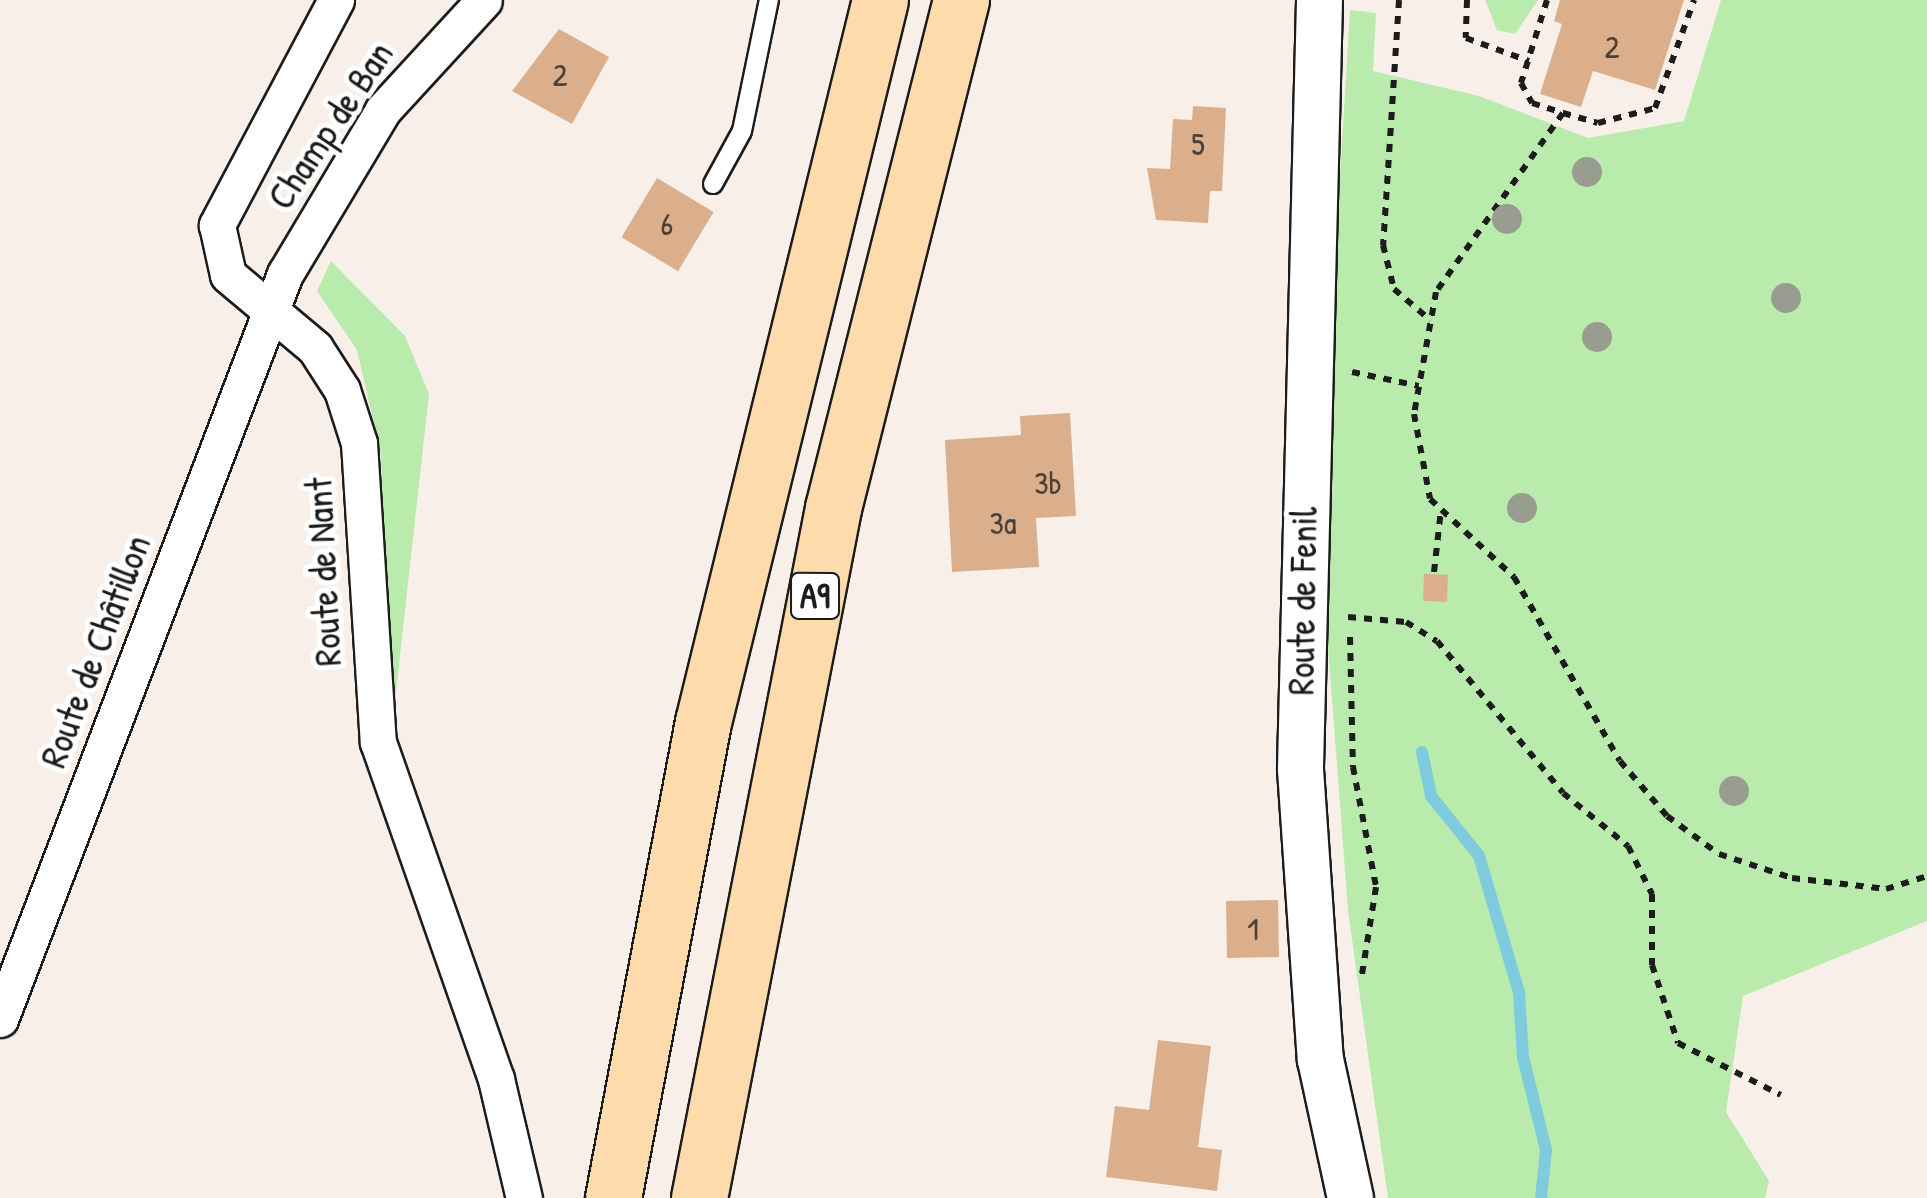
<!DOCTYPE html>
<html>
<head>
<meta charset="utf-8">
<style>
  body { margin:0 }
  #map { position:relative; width:1927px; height:1198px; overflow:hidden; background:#f8efe8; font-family:"Patrick Hand",sans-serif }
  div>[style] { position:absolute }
  .green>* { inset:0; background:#b8ebac }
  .stream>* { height:12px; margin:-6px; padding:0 6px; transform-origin:6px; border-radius:6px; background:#7fcbde }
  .building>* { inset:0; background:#dbaf8c; transform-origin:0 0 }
  .path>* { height:6px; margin-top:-3px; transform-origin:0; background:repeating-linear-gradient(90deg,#1c1c1c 0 8px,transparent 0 16px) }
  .roads { filter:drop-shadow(2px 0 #1c1c1c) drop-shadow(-2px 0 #1c1c1c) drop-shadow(0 2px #1c1c1c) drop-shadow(0 -2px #1c1c1c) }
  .service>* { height:18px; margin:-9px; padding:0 9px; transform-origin:9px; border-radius:9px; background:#fff }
  .minor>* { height:35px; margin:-17.5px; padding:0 17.5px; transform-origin:17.5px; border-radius:17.5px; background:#fff }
  .tertiary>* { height:45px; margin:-22.5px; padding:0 22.5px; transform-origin:22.5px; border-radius:22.5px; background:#fff }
  .motorway>* { height:55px; margin:-27.5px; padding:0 27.5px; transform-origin:27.5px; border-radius:27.5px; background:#fedbac }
  .trees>* { width:30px; height:30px; margin:-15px; border-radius:50%; background:#999d8f }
  span { translate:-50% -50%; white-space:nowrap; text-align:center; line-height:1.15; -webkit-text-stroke:10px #fff; paint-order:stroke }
  .number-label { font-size:32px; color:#4c4138 }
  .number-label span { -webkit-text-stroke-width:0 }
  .shield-label span { padding:2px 8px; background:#fff; border:2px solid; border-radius:8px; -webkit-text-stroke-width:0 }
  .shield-label { font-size:35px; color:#1c1c1c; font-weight:700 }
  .street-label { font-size:38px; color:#1c1c1c }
</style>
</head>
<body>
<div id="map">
  <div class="green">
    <div style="clip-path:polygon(1485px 0,1538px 0,1515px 34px,1497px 30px)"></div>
    <div style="clip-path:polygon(1721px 0,1927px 0,1927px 921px,1743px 996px,1726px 1112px,1769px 1181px,1765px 1198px,1388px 1198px,1348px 910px,1319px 527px,1350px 10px,1376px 13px,1373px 71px,1479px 96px,1588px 138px,1684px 121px)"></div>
    <div style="clip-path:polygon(331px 261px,405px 336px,429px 394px,391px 737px,381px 454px,357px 350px,317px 291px)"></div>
  </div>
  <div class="stream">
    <div style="left:1422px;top:752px;width:45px;rotate:78.4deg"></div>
    <div style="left:1431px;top:796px;width:77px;rotate:51.3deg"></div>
    <div style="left:1479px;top:856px;width:143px;rotate:73.7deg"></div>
    <div style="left:1519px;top:993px;width:64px;rotate:86.4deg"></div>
    <div style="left:1523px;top:1057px;width:96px;rotate:76.1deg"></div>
    <div style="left:1546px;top:1150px;width:48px;rotate:95.9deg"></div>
  </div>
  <div class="building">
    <div style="clip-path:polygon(1560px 0,1684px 0,1655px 90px,1593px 71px,1581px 107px,1540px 94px,1562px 24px,1554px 21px)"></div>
    <div style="clip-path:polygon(559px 29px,609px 57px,572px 124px,512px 91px)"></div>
    <div style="clip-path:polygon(1193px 106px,1226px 108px,1222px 191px,1210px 191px,1208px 223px,1156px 220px,1147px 168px,1170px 169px,1173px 119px,1192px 120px)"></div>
    <div style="left:657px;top:178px;width:66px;height:69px;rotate:31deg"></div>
    <div style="clip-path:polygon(1070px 413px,1076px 516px,1036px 518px,1039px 567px,952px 572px,945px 440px,1021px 435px,1020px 416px)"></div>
    <div style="left:1424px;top:574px;width:24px;height:27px;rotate:2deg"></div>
    <div style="left:1278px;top:900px;width:57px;height:52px;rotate:89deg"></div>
    <div style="clip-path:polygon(1158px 1040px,1211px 1046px,1198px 1147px,1222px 1150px,1217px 1191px,1106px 1177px,1115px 1106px,1149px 1110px)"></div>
  </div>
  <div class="path">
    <div style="left:1399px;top:0;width:246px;rotate:93.7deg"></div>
    <div style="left:1383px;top:245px;width:45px;rotate:76deg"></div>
    <div style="left:1394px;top:289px;width:48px;rotate:40.7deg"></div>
    <div style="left:1467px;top:0;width:38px;rotate:92deg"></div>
    <div style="left:1466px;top:38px;width:67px;rotate:20.1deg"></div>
    <div style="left:1547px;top:0;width:87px;rotate:107.4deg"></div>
    <div style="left:1521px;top:83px;width:23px;rotate:61deg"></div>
    <div style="left:1532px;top:103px;width:33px;rotate:18deg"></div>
    <div style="left:1563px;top:113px;width:219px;rotate:125.4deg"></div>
    <div style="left:1436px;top:292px;width:124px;rotate:100.2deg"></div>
    <div style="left:1414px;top:414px;width:86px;rotate:79.3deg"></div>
    <div style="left:1430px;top:499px;width:115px;rotate:42.9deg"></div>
    <div style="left:1514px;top:577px;width:212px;rotate:60.1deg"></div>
    <div style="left:1620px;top:761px;width:72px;rotate:49.5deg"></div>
    <div style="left:1667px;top:816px;width:64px;rotate:36.2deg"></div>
    <div style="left:1719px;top:854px;width:77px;rotate:18.2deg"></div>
    <div style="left:1792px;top:878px;width:95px;rotate:6.7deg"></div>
    <div style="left:1886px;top:889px;width:43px;rotate:-17.6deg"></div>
    <div style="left:1563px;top:113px;width:36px;rotate:16deg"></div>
    <div style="left:1598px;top:123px;width:59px;rotate:-14.7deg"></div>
    <div style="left:1655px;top:108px;width:115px;rotate:-70.1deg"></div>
    <div style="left:1352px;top:372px;width:68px;rotate:11.8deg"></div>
    <div style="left:1434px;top:572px;width:62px;rotate:-83.6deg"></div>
    <div style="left:1348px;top:617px;width:58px;rotate:4.9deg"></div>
    <div style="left:1406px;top:622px;width:36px;rotate:32deg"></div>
    <div style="left:1437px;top:641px;width:197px;rotate:50.3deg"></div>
    <div style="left:1563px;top:793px;width:84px;rotate:39.2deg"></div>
    <div style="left:1628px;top:846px;width:54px;rotate:63.4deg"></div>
    <div style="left:1652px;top:894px;width:71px;rotate:90deg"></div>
    <div style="left:1652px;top:965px;width:82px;rotate:71.6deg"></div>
    <div style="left:1678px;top:1043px;width:115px;rotate:26.8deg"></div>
    <div style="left:1350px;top:637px;width:130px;rotate:88.7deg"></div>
    <div style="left:1353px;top:767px;width:122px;rotate:79.1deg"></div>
    <div style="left:1376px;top:887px;width:95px;rotate:99.1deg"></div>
  </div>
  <div class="roads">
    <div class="service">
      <div style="left:713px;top:184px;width:60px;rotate:-61.3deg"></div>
      <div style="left:742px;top:131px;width:134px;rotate:-78.4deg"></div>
    </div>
    <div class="minor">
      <div style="left:336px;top:0;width:255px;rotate:117.9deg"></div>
      <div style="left:217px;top:225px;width:51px;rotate:77.6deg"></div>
      <div style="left:228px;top:275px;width:114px;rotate:40deg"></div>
      <div style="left:315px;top:348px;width:50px;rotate:57.3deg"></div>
      <div style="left:342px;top:390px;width:56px;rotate:72.2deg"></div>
      <div style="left:359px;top:443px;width:300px;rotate:86.4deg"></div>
      <div style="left:378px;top:742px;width:357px;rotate:70.7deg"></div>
      <div style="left:496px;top:1079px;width:122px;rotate:76.8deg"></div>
      <div style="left:0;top:1019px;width:798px;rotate:-69.07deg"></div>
      <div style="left:285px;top:274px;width:191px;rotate:-59.1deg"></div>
      <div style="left:383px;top:110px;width:149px;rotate:-47.4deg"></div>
    </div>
    <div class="tertiary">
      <div style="left:1319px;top:0;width:769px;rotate:91.42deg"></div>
      <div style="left:1300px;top:769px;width:291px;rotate:86.1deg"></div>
      <div style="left:1320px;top:1059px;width:142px;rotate:77.8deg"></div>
    </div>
    <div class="motorway">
      <div style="left:613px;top:1198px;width:484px;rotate:-79.3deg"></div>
      <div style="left:703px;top:722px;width:743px;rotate:-76.23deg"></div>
      <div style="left:699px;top:1198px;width:703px;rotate:-79.01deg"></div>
      <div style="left:833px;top:508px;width:524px;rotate:-75.86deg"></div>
    </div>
  </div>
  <div class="trees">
    <div style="left:1587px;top:172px"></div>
    <div style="left:1507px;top:219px"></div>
    <div style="left:1786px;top:298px"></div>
    <div style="left:1597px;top:337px"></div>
    <div style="left:1522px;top:508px"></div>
    <div style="left:1734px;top:791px"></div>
  </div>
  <div class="number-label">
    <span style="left:1612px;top:47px">2</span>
    <span style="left:560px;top:75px">2</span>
    <span style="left:1198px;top:144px">5</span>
    <span style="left:667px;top:224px">6</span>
    <span style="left:1048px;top:483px">3b</span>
    <span style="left:1003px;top:523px">3a</span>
    <span style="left:1253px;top:929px">1</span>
  </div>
  <div class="shield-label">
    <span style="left:815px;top:596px">A9</span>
  </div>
  <div class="street-label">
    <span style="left:330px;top:125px;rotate:-56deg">Champ de Ban</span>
    <span style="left:323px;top:572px;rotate:-93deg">Route de Nant</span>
    <span style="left:1302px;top:601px;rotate:-89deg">Route de Fenil</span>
    <span style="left:95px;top:651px;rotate:-69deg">Route de Châtillon</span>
  </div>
</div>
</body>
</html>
